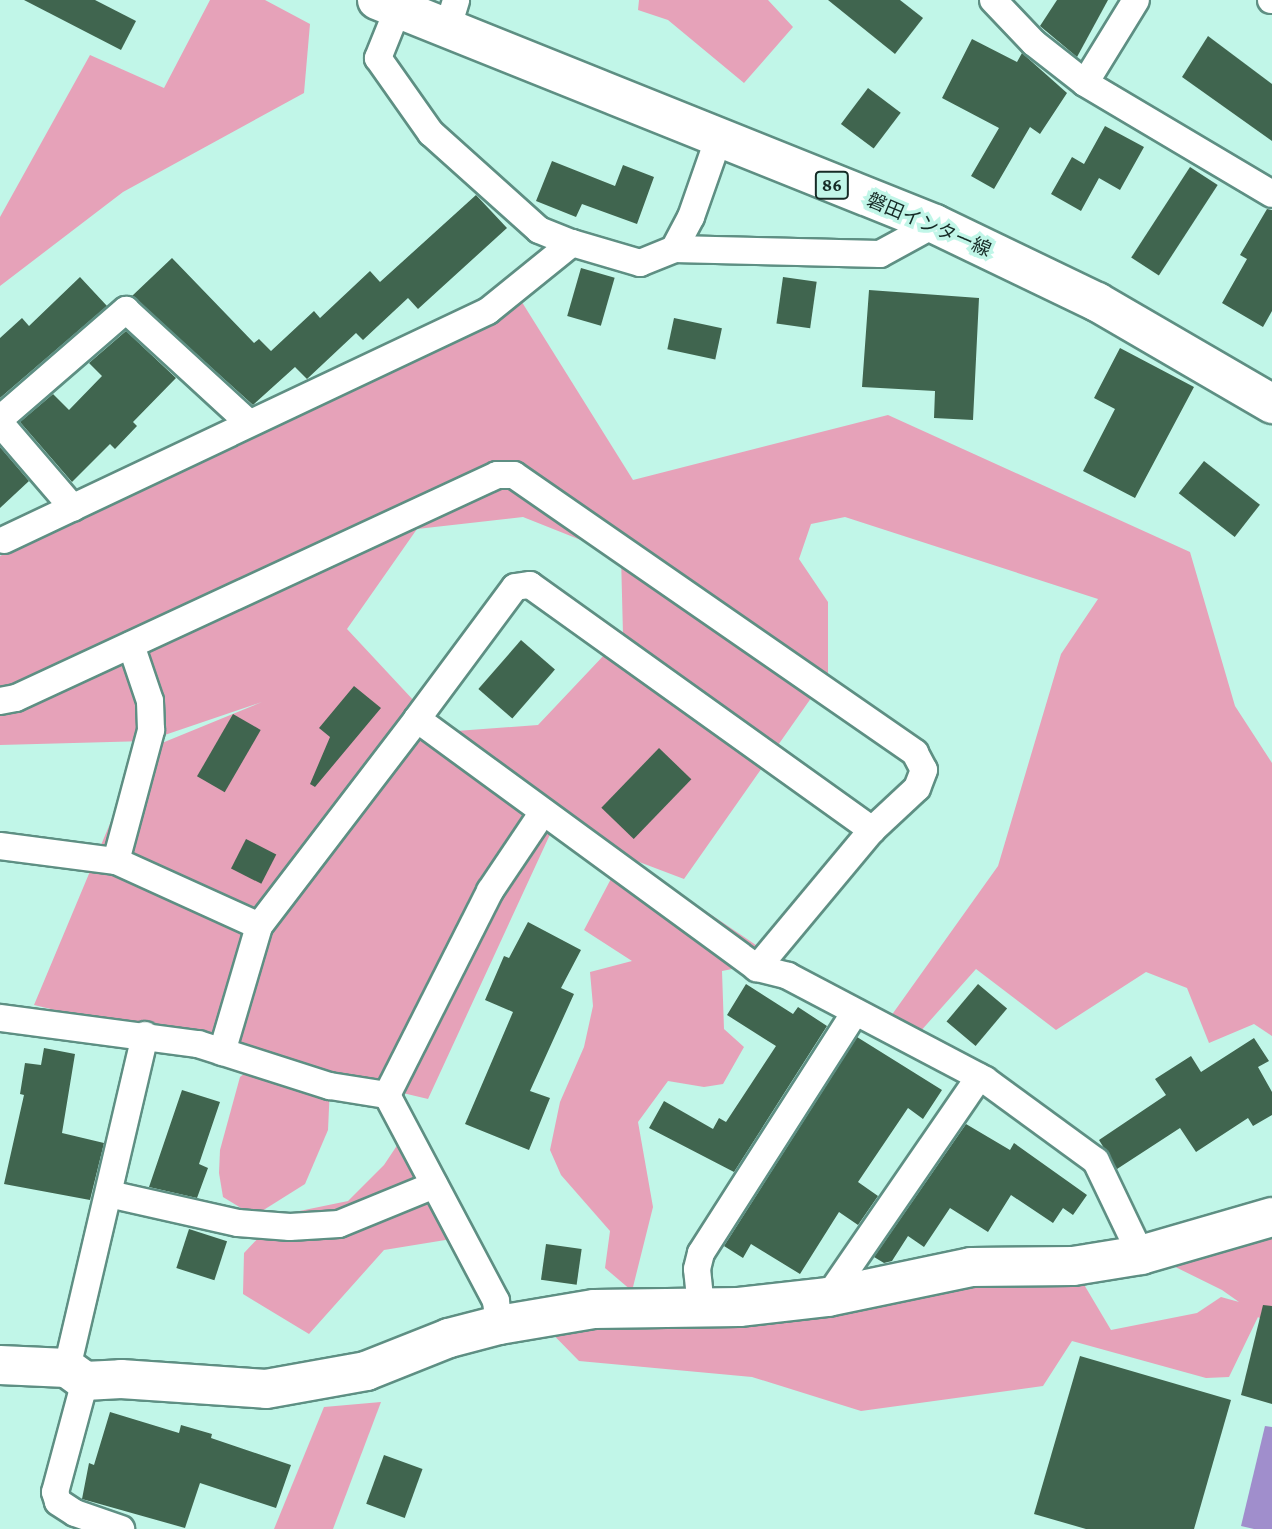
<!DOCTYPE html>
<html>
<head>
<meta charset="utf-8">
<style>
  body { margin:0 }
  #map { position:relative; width:1272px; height:1529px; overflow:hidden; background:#c1f6e8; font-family:"Crimson Pro","Noto Sans JP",serif }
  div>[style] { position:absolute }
  .green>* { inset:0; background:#e6a2b9 }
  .water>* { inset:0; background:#a08ecc }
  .building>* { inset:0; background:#40654f; transform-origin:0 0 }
  .roads { filter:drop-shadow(2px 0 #5e8f83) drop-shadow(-2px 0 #5e8f83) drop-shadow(0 2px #5e8f83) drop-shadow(0 -2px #5e8f83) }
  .street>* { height:26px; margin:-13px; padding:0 13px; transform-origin:13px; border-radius:13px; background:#fff }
  .secondary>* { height:38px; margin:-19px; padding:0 19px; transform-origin:19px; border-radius:19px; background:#fff }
  .primary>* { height:38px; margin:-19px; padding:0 19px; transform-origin:19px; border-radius:19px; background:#fff }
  span { translate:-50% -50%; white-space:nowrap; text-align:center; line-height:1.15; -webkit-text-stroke:7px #c1f6e8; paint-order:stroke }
  .shield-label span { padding:2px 5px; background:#c1f6e8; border:2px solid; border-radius:5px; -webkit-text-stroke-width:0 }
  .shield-label { font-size:18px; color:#162b26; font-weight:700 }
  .street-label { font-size:19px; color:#162b26 }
</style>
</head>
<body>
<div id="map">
  <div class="green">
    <div style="clip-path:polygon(210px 0,265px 0,310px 24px,304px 93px,123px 192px,0 286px,0 217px,90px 55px,164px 88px)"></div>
    <div style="clip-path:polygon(639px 0,768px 0,793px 27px,744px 83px,668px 20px,638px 10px)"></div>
    <div style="clip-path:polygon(evenodd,515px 291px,633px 480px,888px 415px,1190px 552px,1235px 706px,1272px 763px,1272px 1036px,1254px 1024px,1209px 1043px,1187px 988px,1146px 972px,1056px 1030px,976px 969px,919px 1033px,891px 1016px,998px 866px,1061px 654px,1098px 599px,845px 517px,811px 524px,799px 559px,828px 602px,828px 674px,684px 879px,626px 857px,778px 960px,722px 971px,724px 1029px,744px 1047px,723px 1084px,704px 1087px,668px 1081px,638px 1122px,653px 1207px,632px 1291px,605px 1268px,610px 1231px,561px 1175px,550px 1150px,560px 1102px,584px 1047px,593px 1006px,590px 972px,632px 961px,584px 930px,623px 856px,553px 828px,428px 1099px,34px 1005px,140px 752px,262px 702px,147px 741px,0 745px,0 556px,515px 291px,523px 517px,621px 556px,623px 635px,538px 725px,443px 732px,347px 629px,417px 529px,523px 517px)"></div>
    <div style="clip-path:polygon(257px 1064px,330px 1086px,328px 1130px,305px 1184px,254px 1216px,223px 1197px,219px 1173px,220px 1150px,240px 1077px)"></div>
    <div style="clip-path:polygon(412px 1123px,476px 1235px,384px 1250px,309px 1334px,243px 1294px,244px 1253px,280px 1215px,348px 1201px,384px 1165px)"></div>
    <div style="clip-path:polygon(1272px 1222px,1272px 1326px,1258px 1317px,1229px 1377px,1206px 1378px,1072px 1341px,1043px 1386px,861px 1411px,752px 1377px,579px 1361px,533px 1314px,1073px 1266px,1111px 1330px,1197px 1313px,1221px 1297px,1239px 1302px,1222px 1290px,1147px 1253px)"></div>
    <div style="clip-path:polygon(381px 1402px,333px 1529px,274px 1529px,324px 1407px)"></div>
  </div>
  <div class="water">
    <div style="clip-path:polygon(1265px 1426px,1272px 1427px,1272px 1529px,1254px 1529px,1241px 1526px)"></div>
  </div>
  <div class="building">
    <div style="clip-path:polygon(24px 0,95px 0,136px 21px,121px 50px)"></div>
    <div style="clip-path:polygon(828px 0,900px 0,923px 18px,895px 54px)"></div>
    <div style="clip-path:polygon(1057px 0,1108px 0,1077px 57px,1040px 26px)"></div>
    <div style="clip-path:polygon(1208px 36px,1272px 84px,1272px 141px,1182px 77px)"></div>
    <div style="clip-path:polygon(972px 39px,1017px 62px,1022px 53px,1067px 93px,1040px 134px,1030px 127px,994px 189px,971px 176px,999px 128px,942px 98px)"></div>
    <div style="left:868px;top:88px;width:41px;height:45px;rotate:37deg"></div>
    <div style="clip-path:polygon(1105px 126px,1144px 147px,1120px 190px,1099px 178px,1081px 211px,1051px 194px,1072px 157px,1084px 164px)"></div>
    <div style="clip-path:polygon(552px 161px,615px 186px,623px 165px,654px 177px,637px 224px,582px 204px,576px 217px,536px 201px)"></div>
    <div style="left:1190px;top:167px;width:33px;height:108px;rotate:33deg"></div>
    <div style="clip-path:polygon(476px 195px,507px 228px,418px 309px,408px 298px,363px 340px,356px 333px,307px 379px,295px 367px,253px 405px,132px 296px,172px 258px,254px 343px,259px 339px,271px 351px,314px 311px,320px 318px,370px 271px,380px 282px)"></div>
    <div style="clip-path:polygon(1267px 209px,1272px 210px,1272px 311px,1263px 327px,1222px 303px,1247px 259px,1240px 255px)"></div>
    <div style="left:581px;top:268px;width:35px;height:50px;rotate:16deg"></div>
    <div style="clip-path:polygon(80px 277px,107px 306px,0 398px,0 338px,22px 318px,29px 326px)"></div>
    <div style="left:783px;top:277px;width:34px;height:47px;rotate:8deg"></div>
    <div style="clip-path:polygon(869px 290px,979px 298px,973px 420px,934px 418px,935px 391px,862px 387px)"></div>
    <div style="left:674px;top:318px;width:49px;height:32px;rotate:12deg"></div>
    <div style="clip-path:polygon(126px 331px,176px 378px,133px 422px,137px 426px,115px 449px,110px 444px,72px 482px,20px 422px,53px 394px,69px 410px,102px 376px,89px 363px)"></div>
    <div style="clip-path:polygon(1120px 348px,1194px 387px,1135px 498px,1083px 471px,1115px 409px,1094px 398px)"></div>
    <div style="clip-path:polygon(0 447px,29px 481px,0 508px)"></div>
    <div style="left:1204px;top:461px;width:71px;height:41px;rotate:38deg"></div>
    <div style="left:521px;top:640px;width:45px;height:65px;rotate:41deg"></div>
    <div style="clip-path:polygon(354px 686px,381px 708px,315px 787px,310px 784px,330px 737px,319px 728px)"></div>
    <div style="left:233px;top:714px;width:32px;height:72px;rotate:30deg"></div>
    <div style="left:659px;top:748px;width:45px;height:83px;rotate:44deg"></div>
    <div style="left:246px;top:839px;width:34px;height:33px;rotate:27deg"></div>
    <div style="clip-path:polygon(528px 922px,581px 950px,561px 988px,574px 994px,530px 1091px,550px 1098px,529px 1150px,465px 1124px,513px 1012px,485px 1000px,504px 956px,509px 958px)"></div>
    <div style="clip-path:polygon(746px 984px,793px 1014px,798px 1007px,827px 1026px,734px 1172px,649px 1128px,664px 1101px,713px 1129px,719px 1118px,726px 1122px,776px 1046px,727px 1015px)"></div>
    <div style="left:978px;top:984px;width:38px;height:49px;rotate:40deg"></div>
    <div style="clip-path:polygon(857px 1037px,942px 1090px,923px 1119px,908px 1108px,858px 1182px,878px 1196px,858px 1225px,839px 1212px,800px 1274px,751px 1244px,743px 1258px,724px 1246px)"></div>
    <div style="clip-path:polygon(1254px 1038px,1269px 1061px,1258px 1067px,1272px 1092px,1272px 1115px,1253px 1126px,1248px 1118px,1196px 1152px,1180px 1128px,1117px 1169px,1099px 1140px,1166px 1095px,1155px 1079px,1191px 1056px,1201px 1072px)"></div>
    <div style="clip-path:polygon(44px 1048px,75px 1054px,62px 1133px,104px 1143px,90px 1200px,4px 1184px,24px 1095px,20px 1094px,25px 1063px,41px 1065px)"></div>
    <div style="clip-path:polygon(182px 1090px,220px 1102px,199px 1164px,208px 1168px,197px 1198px,149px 1187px)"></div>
    <div style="clip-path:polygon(966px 1124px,1010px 1150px,1014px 1143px,1087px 1195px,1073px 1215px,1063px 1208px,1053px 1223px,1011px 1195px,988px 1232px,950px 1208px,924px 1247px,908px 1236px,892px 1261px,884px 1263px,874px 1257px)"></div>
    <div style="left:189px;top:1229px;width:40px;height:41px;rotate:18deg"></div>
    <div style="left:546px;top:1244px;width:36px;height:36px;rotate:8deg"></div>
    <div style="clip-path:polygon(1263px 1305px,1272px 1306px,1272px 1404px,1241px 1395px)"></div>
    <div style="clip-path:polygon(1080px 1356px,1231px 1400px,1194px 1529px,1086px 1529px,1034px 1514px)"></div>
    <div style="clip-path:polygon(110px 1412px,179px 1433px,181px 1425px,212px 1434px,211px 1438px,291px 1465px,276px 1508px,200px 1483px,185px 1528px,82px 1499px,89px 1463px,94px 1465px)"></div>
    <div style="left:384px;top:1455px;width:41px;height:52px;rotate:20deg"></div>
  </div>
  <div class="roads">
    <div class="street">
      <div style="left:993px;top:0;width:59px;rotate:46.4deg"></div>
      <div style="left:1034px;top:43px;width:65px;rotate:38.1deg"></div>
      <div style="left:1085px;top:83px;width:217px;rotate:30.7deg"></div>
      <div style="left:1271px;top:0;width:1px"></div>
      <div style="left:397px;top:11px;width:51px;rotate:112deg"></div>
      <div style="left:378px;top:58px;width:92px;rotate:54.8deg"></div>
      <div style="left:431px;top:133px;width:145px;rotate:41.9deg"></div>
      <div style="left:539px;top:230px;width:35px;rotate:22deg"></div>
      <div style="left:447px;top:30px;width:31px;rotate:-73deg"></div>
      <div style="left:1085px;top:83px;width:97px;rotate:-58.4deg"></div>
      <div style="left:674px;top:249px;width:206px;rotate:1.4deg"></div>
      <div style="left:880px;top:254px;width:63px;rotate:-28.6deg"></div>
      <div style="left:0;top:419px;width:167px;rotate:-40.9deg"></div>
      <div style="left:126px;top:310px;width:167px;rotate:42.6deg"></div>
      <div style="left:0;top:423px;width:112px;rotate:49.3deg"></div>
      <div style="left:4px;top:540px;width:535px;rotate:-25.32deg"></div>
      <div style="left:488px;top:311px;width:108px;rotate:-39deg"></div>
      <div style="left:572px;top:243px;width:71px;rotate:16.4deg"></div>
      <div style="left:640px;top:263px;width:37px;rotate:-22deg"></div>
      <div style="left:674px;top:249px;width:36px;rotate:-62deg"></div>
      <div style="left:691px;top:217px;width:82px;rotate:-70.7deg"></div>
      <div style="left:0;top:701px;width:16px;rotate:-11deg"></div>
      <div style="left:16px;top:698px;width:530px;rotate:-24.87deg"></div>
      <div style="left:497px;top:475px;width:17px"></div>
      <div style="left:514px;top:475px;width:488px;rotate:34.7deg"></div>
      <div style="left:915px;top:753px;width:19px;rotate:62deg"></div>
      <div style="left:924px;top:770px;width:19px;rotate:111deg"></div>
      <div style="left:917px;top:788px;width:62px;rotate:137deg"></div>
      <div style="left:417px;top:719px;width:164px;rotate:-53.4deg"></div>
      <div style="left:515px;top:587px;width:15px;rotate:-8deg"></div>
      <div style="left:530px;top:585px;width:421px;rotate:35.6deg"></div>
      <div style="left:872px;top:830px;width:180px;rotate:129.8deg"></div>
      <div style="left:0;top:846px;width:117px;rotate:7.4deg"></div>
      <div style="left:116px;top:861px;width:157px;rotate:24.4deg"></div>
      <div style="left:116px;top:861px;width:136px;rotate:-75deg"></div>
      <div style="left:151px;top:730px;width:29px;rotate:-92deg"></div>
      <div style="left:150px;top:701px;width:59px;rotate:-108.7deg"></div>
      <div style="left:0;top:1018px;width:200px;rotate:7.5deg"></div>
      <div style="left:198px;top:1044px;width:139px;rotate:17.7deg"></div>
      <div style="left:330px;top:1086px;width:58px;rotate:9deg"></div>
      <div style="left:387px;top:1095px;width:233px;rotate:62.1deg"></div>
      <div style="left:496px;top:1301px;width:24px;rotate:83deg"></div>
      <div style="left:222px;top:1052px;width:131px;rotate:-73.6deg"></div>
      <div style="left:259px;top:926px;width:260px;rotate:-52.6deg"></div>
      <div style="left:417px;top:719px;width:421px;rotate:36.2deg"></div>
      <div style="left:757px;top:968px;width:32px;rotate:14deg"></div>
      <div style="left:788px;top:976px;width:223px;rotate:27.8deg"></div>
      <div style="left:985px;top:1080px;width:137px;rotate:36.1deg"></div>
      <div style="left:1096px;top:1161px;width:104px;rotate:64.4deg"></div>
      <div style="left:387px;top:1095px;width:229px;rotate:-63.2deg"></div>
      <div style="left:490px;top:891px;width:95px;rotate:-56.1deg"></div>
      <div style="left:109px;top:1194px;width:132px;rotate:12.7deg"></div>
      <div style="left:238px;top:1223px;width:52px;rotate:4.4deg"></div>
      <div style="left:290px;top:1227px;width:49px;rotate:-3.5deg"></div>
      <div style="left:339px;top:1224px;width:103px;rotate:-22.3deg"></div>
      <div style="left:828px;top:1297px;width:267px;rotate:-55.5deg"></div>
      <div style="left:701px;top:1307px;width:38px;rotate:-96deg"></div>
      <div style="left:697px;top:1269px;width:16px;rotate:-76deg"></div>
      <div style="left:701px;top:1253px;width:286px;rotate:-57.4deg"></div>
      <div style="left:67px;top:1368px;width:342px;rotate:-76.8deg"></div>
      <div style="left:85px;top:1381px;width:115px;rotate:105.1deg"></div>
      <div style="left:55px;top:1492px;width:10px;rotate:73deg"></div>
      <div style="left:58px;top:1502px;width:20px;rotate:33deg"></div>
      <div style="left:75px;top:1513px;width:49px;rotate:19.2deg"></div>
    </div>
    <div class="secondary">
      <div style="left:0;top:1365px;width:67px;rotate:2.6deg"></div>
      <div style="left:67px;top:1368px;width:22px;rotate:36deg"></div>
      <div style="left:85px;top:1381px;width:36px;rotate:-3deg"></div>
      <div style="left:121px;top:1379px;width:145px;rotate:3.9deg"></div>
      <div style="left:266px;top:1389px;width:102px;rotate:-10.2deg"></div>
      <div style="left:366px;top:1371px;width:89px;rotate:-21.7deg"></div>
      <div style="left:449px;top:1338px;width:52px;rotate:-14.6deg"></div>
      <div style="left:499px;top:1325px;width:96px;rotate:-9.6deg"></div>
      <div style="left:594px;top:1309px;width:145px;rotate:-0.8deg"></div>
      <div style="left:739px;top:1307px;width:90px;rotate:-6.4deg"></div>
      <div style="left:828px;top:1297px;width:146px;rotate:-11.8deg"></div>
      <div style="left:971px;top:1267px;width:102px;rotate:-0.6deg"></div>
      <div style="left:1073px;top:1266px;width:69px;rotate:-9.2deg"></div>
      <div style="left:1141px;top:1255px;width:136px;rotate:-16.2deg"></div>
    </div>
    <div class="primary">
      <div style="left:377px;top:0;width:601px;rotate:21.87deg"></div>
      <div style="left:935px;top:224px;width:180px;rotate:25.7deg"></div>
      <div style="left:1097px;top:302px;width:203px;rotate:30.2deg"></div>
    </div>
  </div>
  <div class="shield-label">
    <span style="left:832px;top:185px">86</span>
  </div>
  <div class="street-label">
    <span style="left:929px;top:225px;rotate:23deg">磐田インター線</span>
  </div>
</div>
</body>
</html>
